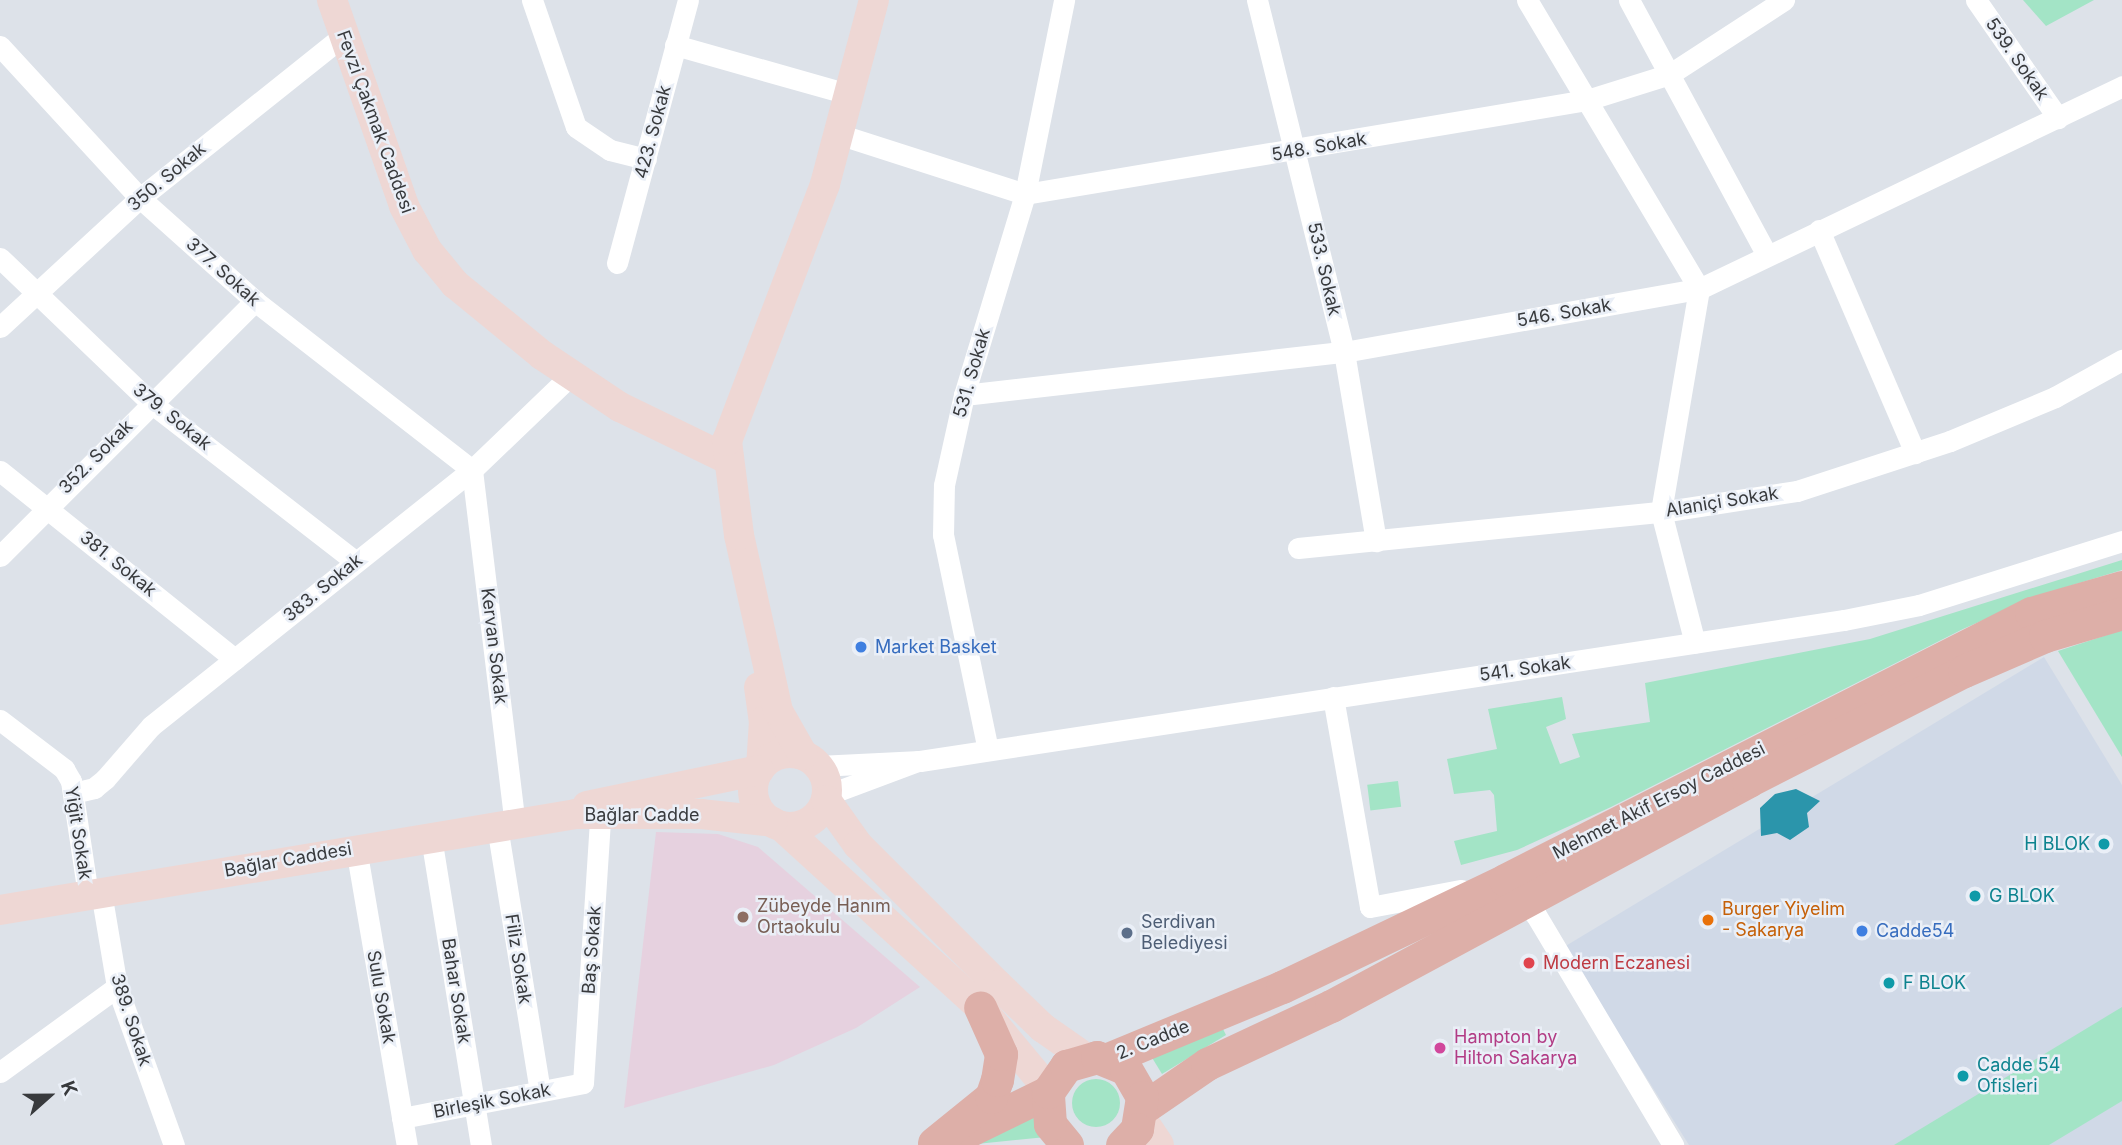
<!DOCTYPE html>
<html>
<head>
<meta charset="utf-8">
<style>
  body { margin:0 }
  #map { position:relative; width:2122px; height:1145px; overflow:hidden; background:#dde2e9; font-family:Inter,sans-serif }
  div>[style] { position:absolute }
  .built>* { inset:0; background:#d0d9e7 }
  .education>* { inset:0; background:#e6d1df }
  .green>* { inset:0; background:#a3e4c6; transform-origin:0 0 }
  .round { border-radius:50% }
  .water>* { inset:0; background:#2b95ab }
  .street>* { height:21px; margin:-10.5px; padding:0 10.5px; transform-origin:10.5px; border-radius:10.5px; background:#fff }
  .secondary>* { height:30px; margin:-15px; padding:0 15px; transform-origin:15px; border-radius:15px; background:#eed7d4 }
  .secondary>.ring { margin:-15px; padding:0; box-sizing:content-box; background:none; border:30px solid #eed7d4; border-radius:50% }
  .primary>* { height:33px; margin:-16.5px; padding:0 16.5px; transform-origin:16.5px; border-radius:16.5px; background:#ddafa8 }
  .dots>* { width:19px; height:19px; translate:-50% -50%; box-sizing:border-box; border:4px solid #eaeff7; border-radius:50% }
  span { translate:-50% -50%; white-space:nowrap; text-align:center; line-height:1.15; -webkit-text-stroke:5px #eaeff7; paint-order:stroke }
  .street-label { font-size:18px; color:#383a3d }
  .shop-label { font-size:18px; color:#366cbe }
  .left { translate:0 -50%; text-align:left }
  .culture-label { font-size:18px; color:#0d838f }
  .right { translate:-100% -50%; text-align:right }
  .education-label { font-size:18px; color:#785e54 }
  .food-label { font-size:18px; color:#c56008 }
  .service-label { font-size:18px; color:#4e5e75 }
  .health-label { font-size:18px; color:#be3a42 }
  .hotel-label { font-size:18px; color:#b23c85 }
  .north { position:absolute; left:14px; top:1061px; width:70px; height:70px; -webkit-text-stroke:5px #eaeff7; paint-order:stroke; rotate:69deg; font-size:19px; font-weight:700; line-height:28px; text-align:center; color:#383a3d }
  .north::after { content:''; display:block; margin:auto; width:24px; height:32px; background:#383a3d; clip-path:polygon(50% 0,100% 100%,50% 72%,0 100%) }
</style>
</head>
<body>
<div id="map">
  <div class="built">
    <div style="clip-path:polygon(2044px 657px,2122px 785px,2122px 1145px,1689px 1145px,1564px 947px)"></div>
  </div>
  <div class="education">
    <div style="clip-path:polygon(656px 832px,718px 834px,758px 847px,920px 987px,856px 1028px,774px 1065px,624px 1108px)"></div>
  </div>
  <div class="green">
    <div style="clip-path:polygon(2023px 0,2094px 0,2046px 26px)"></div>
    <div style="clip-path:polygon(2122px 560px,2122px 570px,2040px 595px,1963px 629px,1611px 807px,1517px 850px,1461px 865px,1454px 841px,1497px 831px,1494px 795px,1490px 790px,1454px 794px,1447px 759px,1497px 749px,1488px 709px,1562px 697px,1566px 719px,1546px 727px,1560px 764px,1580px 757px,1572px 734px,1650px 722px,1645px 683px,1870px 639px)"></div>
    <div style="clip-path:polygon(2122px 630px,2122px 757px,2058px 651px)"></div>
    <div style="left:1398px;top:781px;width:26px;height:31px;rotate:83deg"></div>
    <div style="clip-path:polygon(2122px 1007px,2122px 1101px,2049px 1145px,1894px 1145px)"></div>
    <div style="clip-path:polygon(1221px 1025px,1226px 1035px,1162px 1074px,1151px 1056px)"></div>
    <div class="round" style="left:1072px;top:1079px;width:48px;height:48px"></div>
    <div style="clip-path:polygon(1037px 1108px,1046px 1137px,967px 1145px)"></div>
  </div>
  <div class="water">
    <div style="clip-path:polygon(1796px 789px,1820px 801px,1807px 813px,1809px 827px,1790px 840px,1777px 833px,1761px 836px,1760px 808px,1775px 794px)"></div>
  </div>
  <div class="street">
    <div style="left:532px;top:0;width:134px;rotate:70.9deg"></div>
    <div style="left:576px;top:127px;width:41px;rotate:34.1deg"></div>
    <div style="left:610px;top:150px;width:37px;rotate:14deg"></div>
    <div style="left:1257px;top:0;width:363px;rotate:76.1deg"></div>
    <div style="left:1344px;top:352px;width:192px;rotate:80.4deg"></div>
    <div style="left:1527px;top:0;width:336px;rotate:59.2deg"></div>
    <div style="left:1699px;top:289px;width:226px;rotate:99.7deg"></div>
    <div style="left:1661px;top:512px;width:135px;rotate:75.5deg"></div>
    <div style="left:1629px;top:0;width:290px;rotate:61.6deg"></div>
    <div style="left:1976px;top:0;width:144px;rotate:55.2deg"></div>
    <div style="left:675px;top:45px;width:180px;rotate:15.8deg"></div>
    <div style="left:0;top:46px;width:207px;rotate:47.4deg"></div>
    <div style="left:140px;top:198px;width:154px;rotate:41.8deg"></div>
    <div style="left:255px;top:301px;width:275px;rotate:37.9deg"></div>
    <div style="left:472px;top:470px;width:356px;rotate:83.1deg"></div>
    <div style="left:838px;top:134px;width:196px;rotate:17.8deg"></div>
    <div style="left:1025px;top:194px;width:570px;rotate:-9.5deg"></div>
    <div style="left:1587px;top:100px;width:87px;rotate:-17.4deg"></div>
    <div style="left:1670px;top:74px;width:136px;rotate:-33deg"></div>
    <div style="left:1819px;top:230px;width:243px;rotate:66.7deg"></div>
    <div style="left:0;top:258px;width:209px;rotate:43.8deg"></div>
    <div style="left:151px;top:403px;width:259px;rotate:37.8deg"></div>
    <div style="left:617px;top:263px;width:272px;rotate:-74.9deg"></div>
    <div style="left:0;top:327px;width:190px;rotate:-42.7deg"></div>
    <div style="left:140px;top:198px;width:260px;rotate:-38.6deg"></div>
    <div style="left:964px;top:395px;width:382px;rotate:-6.5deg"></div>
    <div style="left:1344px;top:352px;width:361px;rotate:-10.1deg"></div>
    <div style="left:1699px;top:289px;width:469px;rotate:-25.6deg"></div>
    <div style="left:0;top:471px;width:301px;rotate:38.7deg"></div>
    <div style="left:1298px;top:548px;width:365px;rotate:-5.7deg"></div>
    <div style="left:1661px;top:512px;width:138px;rotate:-8.8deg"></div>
    <div style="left:1797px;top:491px;width:161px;rotate:-18.1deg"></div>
    <div style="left:1950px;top:441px;width:114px;rotate:-22.7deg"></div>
    <div style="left:2055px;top:397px;width:77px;rotate:-28.9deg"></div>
    <div style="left:0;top:556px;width:361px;rotate:-45deg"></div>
    <div style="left:1333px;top:697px;width:213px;rotate:80deg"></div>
    <div style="left:1370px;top:907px;width:93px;rotate:-10.6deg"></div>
    <div style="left:0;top:720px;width:81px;rotate:37.4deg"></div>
    <div style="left:64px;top:769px;width:14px;rotate:60deg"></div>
    <div style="left:71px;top:781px;width:115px;rotate:81.5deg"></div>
    <div style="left:988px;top:750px;width:220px;rotate:-101.8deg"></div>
    <div style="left:943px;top:535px;width:50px;rotate:-88.9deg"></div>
    <div style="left:944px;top:485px;width:92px;rotate:-77.5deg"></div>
    <div style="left:964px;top:395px;width:210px;rotate:-73.1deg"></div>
    <div style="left:1025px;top:194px;width:198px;rotate:-78.6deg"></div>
    <div style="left:818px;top:766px;width:102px;rotate:-2.8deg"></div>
    <div style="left:920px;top:761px;width:935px;rotate:-8.68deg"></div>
    <div style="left:1844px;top:620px;width:76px;rotate:-11.3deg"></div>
    <div style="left:1919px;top:605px;width:213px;rotate:-17.5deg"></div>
    <div style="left:73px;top:793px;width:22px;rotate:-13deg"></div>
    <div style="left:94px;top:788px;width:14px;rotate:-39deg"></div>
    <div style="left:105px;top:779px;width:70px;rotate:-49deg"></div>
    <div style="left:151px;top:726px;width:411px;rotate:-38.6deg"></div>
    <div style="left:472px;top:470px;width:137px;rotate:-43.8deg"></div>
    <div style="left:827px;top:795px;width:97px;rotate:-20.5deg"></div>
    <div style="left:497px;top:826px;width:268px;rotate:80.8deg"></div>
    <div style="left:431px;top:837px;width:312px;rotate:80.8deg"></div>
    <div style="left:356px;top:848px;width:301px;rotate:80.3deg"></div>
    <div style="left:101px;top:892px;width:96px;rotate:80.4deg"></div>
    <div style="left:117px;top:987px;width:168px;rotate:70.2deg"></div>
    <div style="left:1523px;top:902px;width:18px;rotate:45deg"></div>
    <div style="left:1536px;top:915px;width:268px;rotate:59.2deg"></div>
    <div style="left:0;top:1072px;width:145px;rotate:-36deg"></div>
    <div style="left:402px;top:1118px;width:184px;rotate:-10.9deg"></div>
    <div style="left:583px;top:1083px;width:267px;rotate:-86.3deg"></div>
  </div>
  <div class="secondary">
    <div style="left:332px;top:0;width:218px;rotate:70.7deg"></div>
    <div style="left:404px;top:206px;width:50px;rotate:62.4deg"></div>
    <div style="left:427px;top:250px;width:44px;rotate:50.5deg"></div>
    <div style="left:455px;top:284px;width:112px;rotate:39.2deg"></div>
    <div style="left:542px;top:355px;width:94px;rotate:33.7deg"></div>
    <div style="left:620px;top:407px;width:119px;rotate:25.9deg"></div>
    <div style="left:759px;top:687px;width:34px;rotate:82deg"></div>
    <div style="left:764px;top:721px;width:46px;rotate:93.7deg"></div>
    <div class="ring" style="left:753px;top:753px;width:44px;height:44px"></div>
    <div style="left:803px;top:755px;width:51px;rotate:-119.6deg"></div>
    <div style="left:778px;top:711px;width:180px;rotate:-102.5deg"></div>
    <div style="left:739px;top:535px;width:95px;rotate:-97.3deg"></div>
    <div style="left:727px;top:441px;width:275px;rotate:-69.1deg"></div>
    <div style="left:825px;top:184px;width:190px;rotate:-75.1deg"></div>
    <div style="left:826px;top:800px;width:55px;rotate:54.6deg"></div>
    <div style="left:858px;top:845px;width:198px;rotate:45deg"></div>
    <div style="left:998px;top:985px;width:62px;rotate:43.7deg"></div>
    <div style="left:1043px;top:1028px;width:52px;rotate:34.9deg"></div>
    <div style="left:587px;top:806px;width:176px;rotate:-11.8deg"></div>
    <div style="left:781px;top:826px;width:269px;rotate:42.3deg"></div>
    <div style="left:980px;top:1007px;width:108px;rotate:50.3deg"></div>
    <div style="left:0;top:910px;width:584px;rotate:-9.46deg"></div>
    <div style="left:576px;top:814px;width:125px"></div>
    <div style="left:701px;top:814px;width:72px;rotate:6.3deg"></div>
    <div style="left:1141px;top:1118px;width:32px;rotate:56deg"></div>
  </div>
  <div class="primary">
    <div style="left:1108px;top:1059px;width:188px;rotate:-22.5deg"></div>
    <div style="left:1282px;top:987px;width:247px;rotate:-25.6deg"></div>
    <div style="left:1505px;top:880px;width:590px;rotate:-26.91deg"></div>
    <div style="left:2031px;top:613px;width:95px;rotate:-15.9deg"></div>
    <div style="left:1143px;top:1108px;width:78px;rotate:-34.5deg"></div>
    <div style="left:1207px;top:1064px;width:137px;rotate:-25.1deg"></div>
    <div style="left:1331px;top:1006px;width:474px;rotate:-28.3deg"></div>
    <div style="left:1748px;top:781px;width:242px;rotate:-27deg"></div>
    <div style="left:1964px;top:671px;width:88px;rotate:-23.4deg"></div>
    <div style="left:2045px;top:636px;width:80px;rotate:-16.6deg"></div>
    <div style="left:962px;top:1134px;width:96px;rotate:-26deg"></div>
    <div style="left:934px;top:1143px;width:73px;rotate:-38.9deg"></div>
    <div style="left:991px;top:1097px;width:18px;rotate:-71deg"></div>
    <div style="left:997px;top:1080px;width:26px;rotate:-81deg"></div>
    <div style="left:1001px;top:1054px;width:51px;rotate:-114.1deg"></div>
    <div style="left:1067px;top:1145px;width:27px;rotate:-129deg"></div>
    <div style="left:1050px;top:1124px;width:32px;rotate:-94deg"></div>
    <div style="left:1048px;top:1092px;width:32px;rotate:-55deg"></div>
    <div style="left:1066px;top:1066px;width:32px;rotate:-16deg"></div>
    <div style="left:1097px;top:1057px;width:31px;rotate:22deg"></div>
    <div style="left:1126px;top:1069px;width:32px;rotate:60deg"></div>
    <div style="left:1142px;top:1097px;width:32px;rotate:99deg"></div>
    <div style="left:1137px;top:1129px;width:22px;rotate:133deg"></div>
  </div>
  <div class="dots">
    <div style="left:861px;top:647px;background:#3f7fe0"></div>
    <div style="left:2104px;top:844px;background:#0f9aa8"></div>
    <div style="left:1975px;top:896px;background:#0f9aa8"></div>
    <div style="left:743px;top:917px;background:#8d6e63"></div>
    <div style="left:1708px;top:920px;background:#e8710a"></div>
    <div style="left:1862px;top:931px;background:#3f7fe0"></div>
    <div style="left:1127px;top:933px;background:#5c6f8a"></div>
    <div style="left:1529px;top:963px;background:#e0444e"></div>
    <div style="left:1889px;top:983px;background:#0f9aa8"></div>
    <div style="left:1440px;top:1048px;background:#d1479c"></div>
    <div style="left:1963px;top:1076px;background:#0f9aa8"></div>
  </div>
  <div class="street-label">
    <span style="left:2017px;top:59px;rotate:55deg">539. Sokak</span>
    <span style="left:375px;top:122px;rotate:70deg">Fevzi Çakmak Caddesi</span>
    <span style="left:653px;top:132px;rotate:-75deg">423. Sokak</span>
    <span style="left:1319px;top:147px;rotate:-10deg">548. Sokak</span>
    <span style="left:167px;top:177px;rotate:-40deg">350. Sokak</span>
    <span style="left:1324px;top:269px;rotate:77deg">533. Sokak</span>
    <span style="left:223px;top:272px;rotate:42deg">377. Sokak</span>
    <span style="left:1564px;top:313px;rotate:-10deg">546. Sokak</span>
    <span style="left:972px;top:373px;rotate:-74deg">531. Sokak</span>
    <span style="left:172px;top:417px;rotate:39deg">379. Sokak</span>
    <span style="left:96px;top:457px;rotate:-45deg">352. Sokak</span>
    <span style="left:1722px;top:502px;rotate:-9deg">Alaniçi Sokak</span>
    <span style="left:118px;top:564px;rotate:39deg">381. Sokak</span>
    <span style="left:323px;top:588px;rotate:-39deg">383. Sokak</span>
    <span style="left:494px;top:646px;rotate:83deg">Kervan Sokak</span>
    <span style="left:1525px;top:669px;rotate:-8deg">541. Sokak</span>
    <span style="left:1659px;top:801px;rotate:-27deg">Mehmet Akif Ersoy Caddesi</span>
    <span style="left:642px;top:815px">Bağlar Cadde</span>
    <span style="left:78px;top:833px;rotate:81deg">Yiğit Sokak</span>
    <span style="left:288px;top:860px;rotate:-10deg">Bağlar Caddesi</span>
    <span style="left:592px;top:950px;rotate:-86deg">Baş Sokak</span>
    <span style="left:518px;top:959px;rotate:81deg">Filiz Sokak</span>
    <span style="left:456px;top:991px;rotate:81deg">Bahar Sokak</span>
    <span style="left:381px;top:997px;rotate:80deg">Sulu Sokak</span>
    <span style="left:131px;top:1020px;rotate:72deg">389. Sokak</span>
    <span style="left:1153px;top:1040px;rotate:-22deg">2. Cadde</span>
    <span style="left:492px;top:1101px;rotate:-11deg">Birleşik Sokak</span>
  </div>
  <div class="shop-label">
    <span class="left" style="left:875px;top:647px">Market Basket</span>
    <span class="left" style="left:1876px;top:931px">Cadde54</span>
  </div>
  <div class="culture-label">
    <span class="right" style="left:2090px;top:844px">H BLOK</span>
    <span class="left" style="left:1989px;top:896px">G BLOK</span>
    <span class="left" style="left:1903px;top:983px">F BLOK</span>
    <span class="left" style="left:1977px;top:1076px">Cadde 54<br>Ofisleri</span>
  </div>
  <div class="education-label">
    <span class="left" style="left:757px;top:917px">Zübeyde Hanım<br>Ortaokulu</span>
  </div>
  <div class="food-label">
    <span class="left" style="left:1722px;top:920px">Burger Yiyelim<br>- Sakarya</span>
  </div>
  <div class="service-label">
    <span class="left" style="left:1141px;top:933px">Serdivan<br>Belediyesi</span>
  </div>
  <div class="health-label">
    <span class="left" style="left:1543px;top:963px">Modern Eczanesi</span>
  </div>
  <div class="hotel-label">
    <span class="left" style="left:1454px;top:1048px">Hampton by<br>Hilton Sakarya</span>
  </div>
  <div class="north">K</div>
</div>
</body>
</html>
